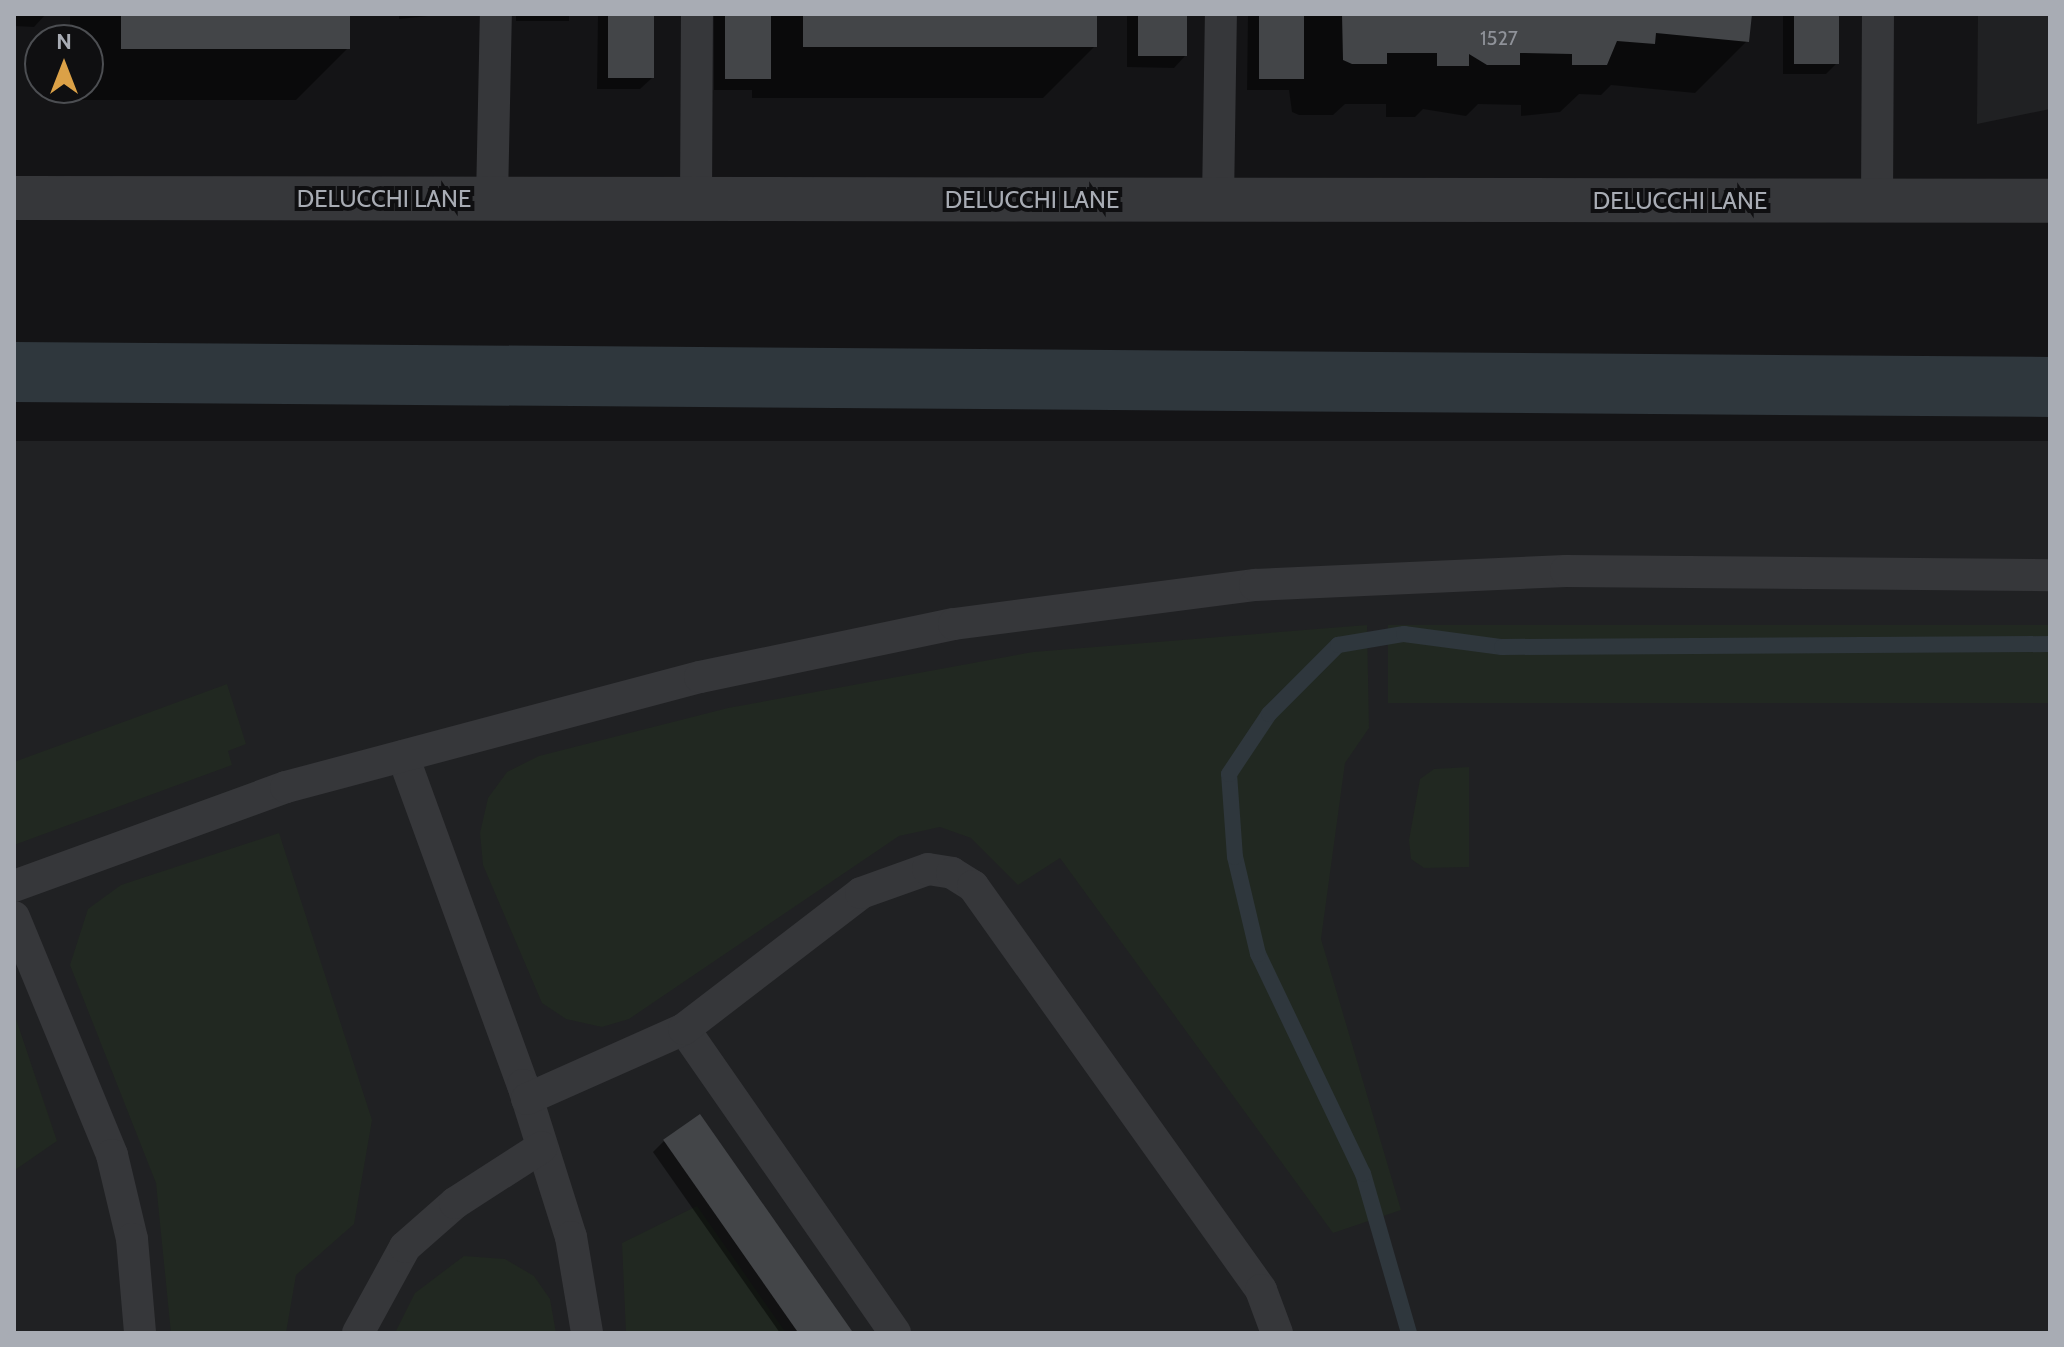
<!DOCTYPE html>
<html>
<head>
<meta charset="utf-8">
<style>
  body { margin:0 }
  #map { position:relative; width:2064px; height:1347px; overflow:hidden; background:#141416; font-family:Cabin,sans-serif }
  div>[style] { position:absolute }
  .built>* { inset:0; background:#202123; transform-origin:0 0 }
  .green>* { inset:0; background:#212821; transform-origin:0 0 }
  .shadow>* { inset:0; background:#0007; transform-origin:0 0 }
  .stream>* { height:16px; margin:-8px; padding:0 8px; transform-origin:8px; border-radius:8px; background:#2f373d }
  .canal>* { height:60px; margin:-30px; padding:0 30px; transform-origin:30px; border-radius:30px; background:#2f373d }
  .building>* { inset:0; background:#434548; transform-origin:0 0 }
  .service>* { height:32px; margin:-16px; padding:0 16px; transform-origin:16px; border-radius:16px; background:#36373a }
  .minor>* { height:44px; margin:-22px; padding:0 22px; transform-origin:22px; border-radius:22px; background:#36373a }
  span { translate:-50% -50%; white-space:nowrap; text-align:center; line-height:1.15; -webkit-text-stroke:8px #0f0f11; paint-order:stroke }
  .number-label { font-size:20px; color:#8f9299 }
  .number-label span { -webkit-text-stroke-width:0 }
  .street-label { font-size:24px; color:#a8acb4 }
  .frame { position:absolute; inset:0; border:16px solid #a8acb4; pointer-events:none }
  .north { position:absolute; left:24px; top:24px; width:80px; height:80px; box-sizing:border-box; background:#0f0f11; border:2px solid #4c4e52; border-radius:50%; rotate:0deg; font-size:22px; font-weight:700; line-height:32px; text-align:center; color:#a8acb4 }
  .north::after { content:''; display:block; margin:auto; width:28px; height:36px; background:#dba147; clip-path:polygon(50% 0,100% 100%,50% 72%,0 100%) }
</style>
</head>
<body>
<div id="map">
  <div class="built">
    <div style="clip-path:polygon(1978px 14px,2050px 14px,2050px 109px,1977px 124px)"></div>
    <div style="left:2050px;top:441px;width:892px;height:2036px;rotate:90deg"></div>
  </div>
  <div class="green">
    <div style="clip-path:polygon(1367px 625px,1369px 728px,1345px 763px,1321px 939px,1401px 1210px,1333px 1233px,1060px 858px,1018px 885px,971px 838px,940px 827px,899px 836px,629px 1019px,602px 1027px,566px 1019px,542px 1003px,483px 865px,480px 833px,488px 798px,507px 772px,539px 756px,728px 708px,1033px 652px)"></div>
    <div style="left:2050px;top:625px;width:78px;height:662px;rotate:90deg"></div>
    <div style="clip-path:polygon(227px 684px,246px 744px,228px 751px,232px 765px,14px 845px,14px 762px)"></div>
    <div style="clip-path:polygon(1469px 767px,1469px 867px,1424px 868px,1411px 859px,1409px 840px,1420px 779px,1434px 769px)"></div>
    <div style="clip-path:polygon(279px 833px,372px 1120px,354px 1224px,296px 1275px,286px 1333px,171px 1333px,156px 1183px,70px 965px,88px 909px,121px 885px)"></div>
    <div style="clip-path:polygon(14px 1013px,57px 1141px,15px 1170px,14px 1170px)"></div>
    <div style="clip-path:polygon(697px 1206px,786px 1333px,626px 1333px,622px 1243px)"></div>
    <div style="clip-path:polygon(464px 1256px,505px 1259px,534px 1276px,550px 1299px,556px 1333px,395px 1333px,415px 1293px)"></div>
  </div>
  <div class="shadow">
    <div style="clip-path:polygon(14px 14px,46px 14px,34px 27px,14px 26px)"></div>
    <div style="clip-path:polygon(70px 14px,348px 14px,348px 48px,296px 100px,70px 100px,70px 88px,88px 88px,88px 40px,70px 40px)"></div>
    <div style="clip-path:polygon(399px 14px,448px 14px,399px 19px)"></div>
    <div style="left:516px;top:14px;width:53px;height:7px"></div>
    <div style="clip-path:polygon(598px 14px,652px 14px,652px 78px,640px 89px,597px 89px)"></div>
    <div style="clip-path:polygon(714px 14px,1095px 14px,1095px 46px,1043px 98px,752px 98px,752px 90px,714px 90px)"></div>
    <div style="clip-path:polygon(1127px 14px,1185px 14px,1185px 56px,1174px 68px,1127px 67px)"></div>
    <div style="clip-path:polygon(1248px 14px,1748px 14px,1747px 41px,1695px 93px,1611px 85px,1601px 95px,1579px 94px,1560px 112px,1521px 116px,1521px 105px,1478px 104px,1466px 116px,1423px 109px,1415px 117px,1386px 117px,1386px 104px,1345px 104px,1333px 115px,1299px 115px,1292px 112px,1289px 90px,1247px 90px)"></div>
    <div style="clip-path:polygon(1783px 14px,1837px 14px,1837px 63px,1826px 74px,1783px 74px)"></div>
    <div style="clip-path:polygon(664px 1141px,851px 1333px,780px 1333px,653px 1152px)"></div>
  </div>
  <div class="stream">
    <div style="left:1409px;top:1333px;width:166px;rotate:-106.1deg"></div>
    <div style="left:1363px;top:1174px;width:244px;rotate:-115.5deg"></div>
    <div style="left:1258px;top:954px;width:100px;rotate:-103.3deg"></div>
    <div style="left:1235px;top:857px;width:83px;rotate:-94.1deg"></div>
    <div style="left:1229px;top:774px;width:72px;rotate:-56.3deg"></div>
    <div style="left:1269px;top:714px;width:98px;rotate:-45deg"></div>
    <div style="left:1338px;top:645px;width:67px;rotate:-9.5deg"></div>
    <div style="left:1404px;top:634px;width:99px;rotate:7.6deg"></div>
    <div style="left:1502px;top:647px;width:548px;rotate:-0.31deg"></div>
  </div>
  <div class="canal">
    <div style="left:14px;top:372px;width:2036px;rotate:0.42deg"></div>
  </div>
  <div class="building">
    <div style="left:121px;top:14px;width:229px;height:35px"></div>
    <div style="left:608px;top:14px;width:46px;height:64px"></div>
    <div style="left:725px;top:14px;width:46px;height:65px"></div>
    <div style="left:803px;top:14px;width:294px;height:33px"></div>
    <div style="left:1138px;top:14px;width:49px;height:42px"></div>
    <div style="left:1259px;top:14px;width:45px;height:65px"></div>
    <div style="clip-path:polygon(1342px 14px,1752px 14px,1749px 42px,1656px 33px,1655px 44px,1617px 41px,1607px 65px,1572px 65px,1572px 54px,1520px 53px,1520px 65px,1487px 65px,1469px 54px,1469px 66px,1437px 66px,1437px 53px,1387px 53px,1387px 64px,1352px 64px,1343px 60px)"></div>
    <div style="left:1794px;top:14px;width:45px;height:50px"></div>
    <div style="left:700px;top:1114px;width:268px;height:45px;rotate:55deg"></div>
  </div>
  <div class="service">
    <div style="left:492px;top:199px;width:185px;rotate:-88.8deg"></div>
    <div style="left:696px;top:199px;width:185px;rotate:-89.7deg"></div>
    <div style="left:1218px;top:200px;width:186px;rotate:-89.1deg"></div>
    <div style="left:1877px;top:201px;width:187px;rotate:-89.7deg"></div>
    <div style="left:403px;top:756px;width:350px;rotate:70deg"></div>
    <div style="left:523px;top:1085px;width:159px;rotate:72.5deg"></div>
    <div style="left:571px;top:1237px;width:97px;rotate:80.5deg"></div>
    <div style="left:14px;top:886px;width:289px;rotate:-20deg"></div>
    <div style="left:286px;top:787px;width:428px;rotate:-14.9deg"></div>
    <div style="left:700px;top:677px;width:259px;rotate:-11.8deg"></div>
    <div style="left:954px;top:624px;width:304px;rotate:-7.4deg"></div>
    <div style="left:1255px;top:585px;width:311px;rotate:-2.6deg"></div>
    <div style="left:1566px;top:571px;width:484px;rotate:0.5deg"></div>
    <div style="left:14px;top:917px;width:257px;rotate:67.6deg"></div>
    <div style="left:112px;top:1155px;width:86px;rotate:76.6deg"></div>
    <div style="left:132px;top:1239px;width:94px;rotate:85.1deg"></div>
    <div style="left:684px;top:1029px;width:370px;rotate:55.2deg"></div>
    <div style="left:527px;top:1099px;width:172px;rotate:-24deg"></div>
    <div style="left:684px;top:1029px;width:223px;rotate:-37.5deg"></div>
    <div style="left:861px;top:893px;width:71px;rotate:-19.7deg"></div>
    <div style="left:928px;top:869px;width:24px;rotate:9deg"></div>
    <div style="left:952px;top:873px;width:25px;rotate:32deg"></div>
    <div style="left:973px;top:886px;width:496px;rotate:54.5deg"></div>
    <div style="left:1261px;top:1290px;width:46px;rotate:69.6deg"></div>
    <div style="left:358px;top:1333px;width:98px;rotate:-61.3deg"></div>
    <div style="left:405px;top:1247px;width:67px;rotate:-41.3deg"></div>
    <div style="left:455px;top:1203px;width:103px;rotate:-32.8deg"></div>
  </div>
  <div class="minor">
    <div style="left:14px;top:198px;width:2036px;rotate:0.08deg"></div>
  </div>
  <div class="number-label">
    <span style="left:1499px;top:38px">1527</span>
  </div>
  <div class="street-label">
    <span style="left:384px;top:199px">DELUCCHI LANE</span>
    <span style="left:1032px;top:200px">DELUCCHI LANE</span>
    <span style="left:1680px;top:201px">DELUCCHI LANE</span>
  </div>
  <div class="frame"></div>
  <div class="north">N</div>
</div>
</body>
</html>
